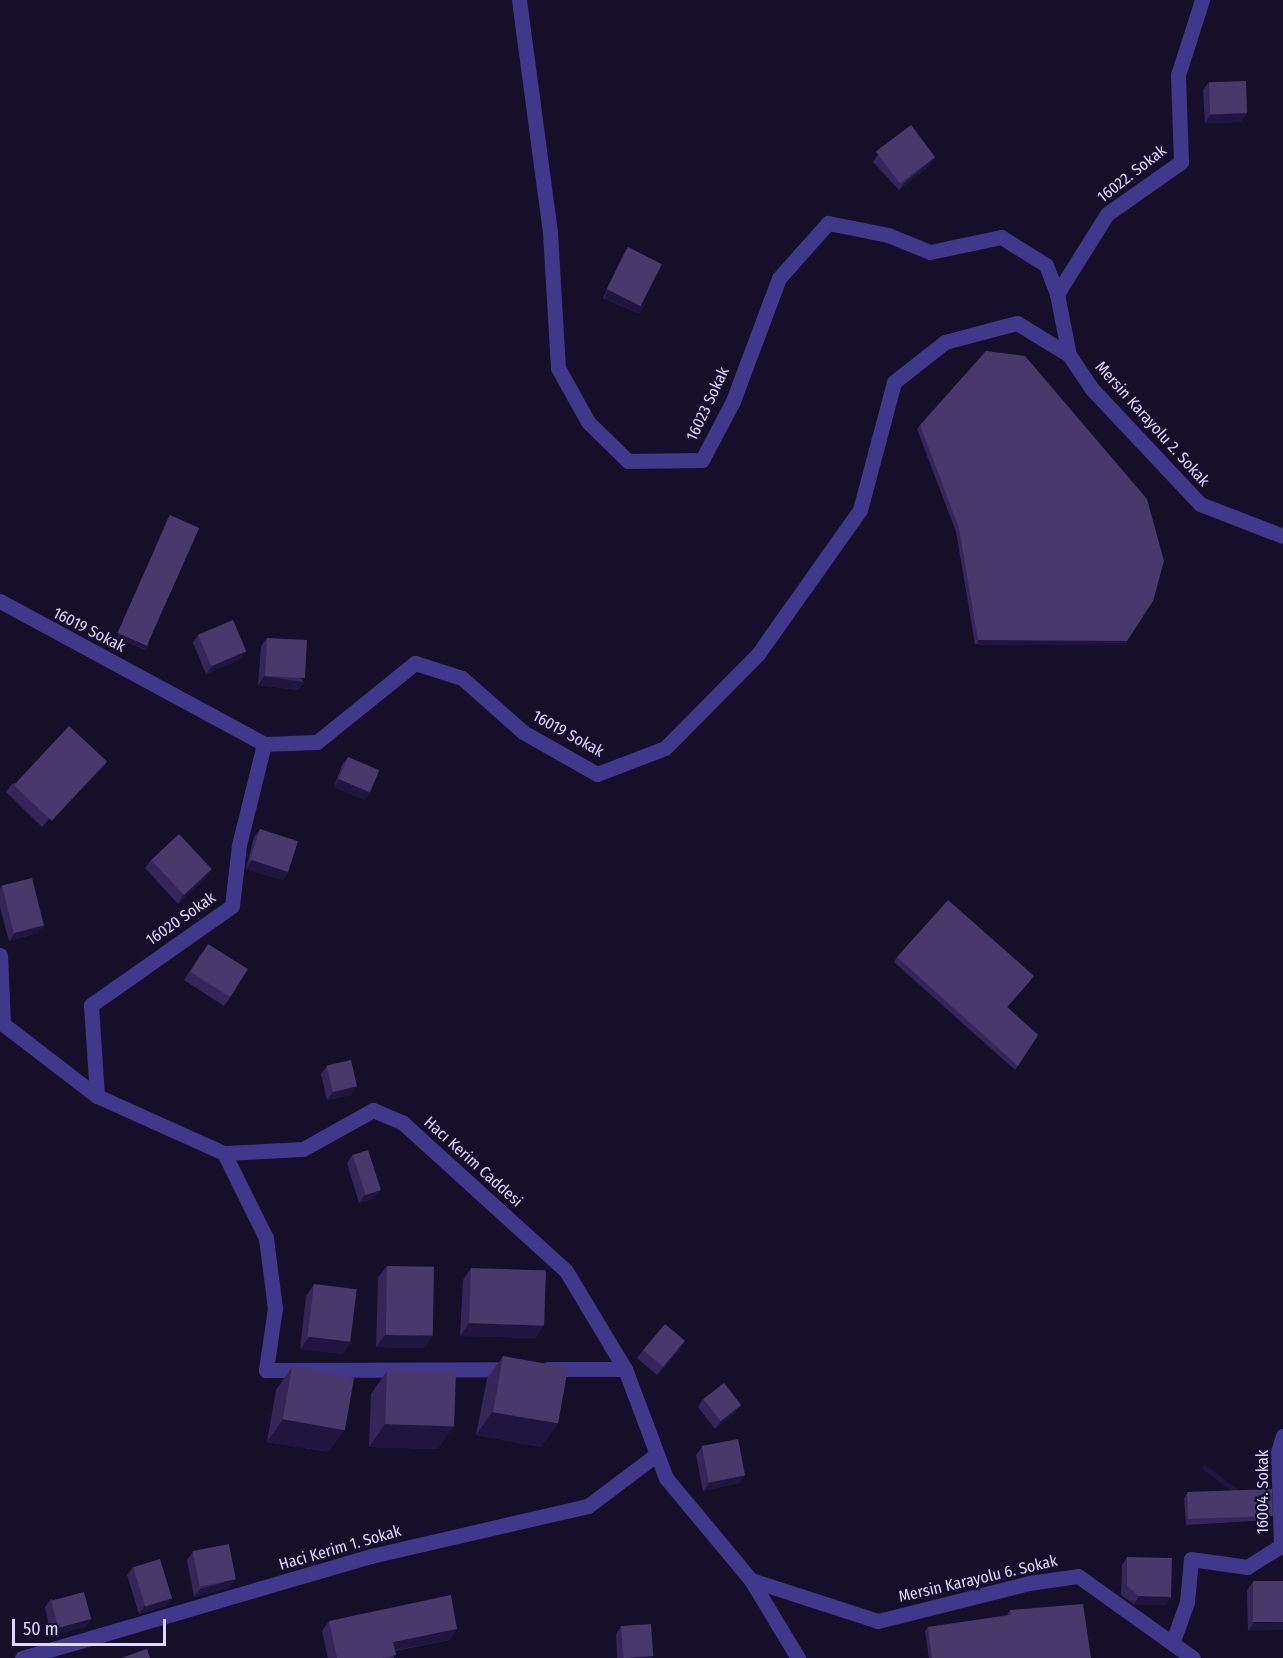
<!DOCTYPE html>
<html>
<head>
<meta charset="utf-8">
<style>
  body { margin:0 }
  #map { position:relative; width:1283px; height:1658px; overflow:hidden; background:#150f2a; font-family:"Fira Sans Condensed",sans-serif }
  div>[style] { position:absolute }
  .minor>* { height:15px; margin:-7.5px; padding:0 7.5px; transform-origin:7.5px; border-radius:7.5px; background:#41378b }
  .wall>* { inset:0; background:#352659 }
  .shaded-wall>* { inset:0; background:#20153e; transform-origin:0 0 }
  .building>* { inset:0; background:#47396a; transform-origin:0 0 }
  span { translate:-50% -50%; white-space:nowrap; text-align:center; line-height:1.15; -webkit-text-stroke:4.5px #150f2a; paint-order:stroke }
  .street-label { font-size:16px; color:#dfd7ff }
  .scale { position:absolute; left:12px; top:1619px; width:154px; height:27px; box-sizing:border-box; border:3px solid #dfd7ff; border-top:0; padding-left:8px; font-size:18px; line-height:21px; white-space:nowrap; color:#dfd7ff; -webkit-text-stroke:4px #150f2a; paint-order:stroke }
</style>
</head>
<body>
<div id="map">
  <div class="minor">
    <div style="left:519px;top:0;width:235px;rotate:82.4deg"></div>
    <div style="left:550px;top:233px;width:135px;rotate:86.6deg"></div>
    <div style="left:558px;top:368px;width:62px;rotate:60.9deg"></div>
    <div style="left:588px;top:422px;width:56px;rotate:44.3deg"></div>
    <div style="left:628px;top:461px;width:74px;rotate:-0.8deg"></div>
    <div style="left:702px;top:460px;width:67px;rotate:-62.3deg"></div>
    <div style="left:733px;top:401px;width:131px;rotate:-69.5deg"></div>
    <div style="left:779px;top:278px;width:74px;rotate:-48.3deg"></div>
    <div style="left:828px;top:223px;width:61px;rotate:11.3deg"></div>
    <div style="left:888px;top:235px;width:45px;rotate:22deg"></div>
    <div style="left:930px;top:252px;width:73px;rotate:-11.9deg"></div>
    <div style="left:1001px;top:237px;width:53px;rotate:31.9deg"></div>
    <div style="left:1046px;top:265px;width:31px;rotate:69deg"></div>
    <div style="left:1057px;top:294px;width:62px;rotate:78.9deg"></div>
    <div style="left:1057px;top:294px;width:94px;rotate:-58deg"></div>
    <div style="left:1107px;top:214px;width:90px;rotate:-35.1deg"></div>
    <div style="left:1181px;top:162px;width:87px;rotate:-92deg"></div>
    <div style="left:1178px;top:75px;width:79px;rotate:-72.3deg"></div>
    <div style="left:0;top:601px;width:300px;rotate:28.4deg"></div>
    <div style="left:264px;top:744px;width:53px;rotate:-2.2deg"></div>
    <div style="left:317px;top:742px;width:126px;rotate:-38.9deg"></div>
    <div style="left:415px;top:663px;width:49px;rotate:17.7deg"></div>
    <div style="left:462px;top:678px;width:81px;rotate:41.5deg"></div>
    <div style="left:523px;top:732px;width:85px;rotate:29.6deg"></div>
    <div style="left:597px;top:774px;width:73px;rotate:-20.9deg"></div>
    <div style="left:665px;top:748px;width:132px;rotate:-45.3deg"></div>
    <div style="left:758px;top:654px;width:176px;rotate:-54.7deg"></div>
    <div style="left:860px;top:510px;width:132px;rotate:-75.1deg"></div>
    <div style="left:894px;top:382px;width:65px;rotate:-38.1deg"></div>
    <div style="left:945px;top:342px;width:74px;rotate:-14.8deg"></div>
    <div style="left:1017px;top:323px;width:61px;rotate:31.6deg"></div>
    <div style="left:1069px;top:355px;width:41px;rotate:55.9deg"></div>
    <div style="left:1092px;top:389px;width:158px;rotate:46.8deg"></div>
    <div style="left:1200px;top:504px;width:89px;rotate:21.1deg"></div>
    <div style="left:0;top:955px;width:69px;rotate:87.5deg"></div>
    <div style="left:3px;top:1024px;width:118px;rotate:37.5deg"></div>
    <div style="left:97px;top:1096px;width:139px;rotate:24.2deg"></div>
    <div style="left:224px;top:1153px;width:79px;rotate:-2.9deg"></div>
    <div style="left:303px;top:1149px;width:80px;rotate:-29.1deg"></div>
    <div style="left:373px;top:1110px;width:33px;rotate:23deg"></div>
    <div style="left:403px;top:1123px;width:220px;rotate:42.2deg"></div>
    <div style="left:566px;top:1271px;width:114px;rotate:59deg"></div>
    <div style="left:625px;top:1369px;width:116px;rotate:69.4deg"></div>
    <div style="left:666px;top:1478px;width:133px;rotate:50.2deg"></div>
    <div style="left:751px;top:1580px;width:91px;rotate:58.9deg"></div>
    <div style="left:97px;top:1096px;width:91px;rotate:-93.8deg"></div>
    <div style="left:91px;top:1005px;width:172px;rotate:-35.1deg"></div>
    <div style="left:232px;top:906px;width:61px;rotate:-83.5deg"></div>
    <div style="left:239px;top:845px;width:104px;rotate:-76.1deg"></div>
    <div style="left:224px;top:1153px;width:95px;rotate:63.7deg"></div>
    <div style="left:266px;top:1238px;width:71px;rotate:82.7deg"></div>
    <div style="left:275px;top:1308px;width:63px;rotate:98.3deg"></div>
    <div style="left:266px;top:1370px;width:246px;rotate:-0.2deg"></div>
    <div style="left:548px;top:1369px;width:77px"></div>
    <div style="left:751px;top:1580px;width:133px;rotate:17.9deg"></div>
    <div style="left:878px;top:1621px;width:156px;rotate:-14.1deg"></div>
    <div style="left:1029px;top:1583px;width:49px;rotate:-8.1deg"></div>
    <div style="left:1078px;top:1576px;width:141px;rotate:35.5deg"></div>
    <div style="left:1173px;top:1641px;width:41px;rotate:-70.3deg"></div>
    <div style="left:1187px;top:1602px;width:43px;rotate:-84.7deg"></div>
    <div style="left:1191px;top:1559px;width:57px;rotate:8.1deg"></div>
    <div style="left:1247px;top:1567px;width:40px;rotate:-32deg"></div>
    <div style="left:1281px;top:1546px;width:94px;rotate:-91.8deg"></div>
    <div style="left:1278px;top:1452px;width:17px;rotate:-73deg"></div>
    <div style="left:22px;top:1658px;width:364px;rotate:-16.3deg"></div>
    <div style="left:371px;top:1556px;width:223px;rotate:-13deg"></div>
    <div style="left:588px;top:1506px;width:86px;rotate:-37deg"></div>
  </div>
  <div class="wall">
    <div style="clip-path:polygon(1209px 82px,1247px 113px,1241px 122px,1205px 123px,1203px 90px)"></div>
    <div style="clip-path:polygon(878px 154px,935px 157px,930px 165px,899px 190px,873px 162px)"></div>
    <div style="clip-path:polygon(628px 247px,638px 313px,603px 298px,623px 255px)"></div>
    <div style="clip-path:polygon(920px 425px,1124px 645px,975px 644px,956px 532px,917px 429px)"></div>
    <div style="clip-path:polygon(170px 515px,148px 646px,146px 650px,117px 638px,167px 520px)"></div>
    <div style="clip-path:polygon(198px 635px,241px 659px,206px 674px,193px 643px)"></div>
    <div style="clip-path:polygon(267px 638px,304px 682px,298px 690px,258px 685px,261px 646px)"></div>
    <div style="clip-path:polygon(348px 757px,365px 800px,334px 787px,342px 765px)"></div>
    <div style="clip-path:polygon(107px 762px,101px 770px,42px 827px,6px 792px,12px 784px)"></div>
    <div style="clip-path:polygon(260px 829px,288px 872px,283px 880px,246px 869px,254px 837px)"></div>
    <div style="clip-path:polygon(151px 860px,206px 877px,178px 904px,145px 868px)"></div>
    <div style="clip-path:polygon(2px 885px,38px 933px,9px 941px,0 907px,0 889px)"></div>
    <div style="clip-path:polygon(202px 952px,230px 998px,224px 1006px,184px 980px)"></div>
    <div style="clip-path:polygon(897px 957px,1031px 980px,1007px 1007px,1038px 1035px,1015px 1070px,894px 962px)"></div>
    <div style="clip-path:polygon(327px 1066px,351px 1095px,327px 1100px,321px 1074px)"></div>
    <div style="clip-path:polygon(353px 1154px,375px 1198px,359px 1203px,347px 1163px)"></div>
    <div style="clip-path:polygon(387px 1266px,424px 1348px,376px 1347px,378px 1278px)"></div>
    <div style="clip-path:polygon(471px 1268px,543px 1326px,535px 1338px,460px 1336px,463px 1280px)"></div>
    <div style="clip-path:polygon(314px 1284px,343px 1354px,300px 1349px,306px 1296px)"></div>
    <div style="clip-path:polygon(643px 1350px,680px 1350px,657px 1375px,637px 1358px)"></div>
    <div style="clip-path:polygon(503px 1356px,541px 1447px,476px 1435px,487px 1379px)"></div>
    <div style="clip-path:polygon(292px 1367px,329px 1452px,267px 1442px,276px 1390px)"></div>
    <div style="clip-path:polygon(387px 1371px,438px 1449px,369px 1447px,371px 1394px)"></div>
    <div style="clip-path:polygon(703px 1399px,735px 1413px,715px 1429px,698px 1407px)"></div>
    <div style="clip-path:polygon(702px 1447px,745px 1475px,739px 1483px,703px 1491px,696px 1455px)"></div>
    <div style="clip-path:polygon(1187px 1494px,1270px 1520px,1186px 1525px,1184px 1498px)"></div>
    <div style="clip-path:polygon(193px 1552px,230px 1587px,194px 1597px,187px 1560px)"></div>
    <div style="clip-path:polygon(1127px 1557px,1165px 1605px,1134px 1604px,1121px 1595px,1122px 1565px)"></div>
    <div style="clip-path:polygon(133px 1567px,172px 1598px,166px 1606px,139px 1614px,127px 1575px)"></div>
    <div style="clip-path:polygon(1283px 1581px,1248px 1631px,1247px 1590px,1253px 1582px)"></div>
    <div style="clip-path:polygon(51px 1599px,91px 1619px,85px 1627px,51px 1635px,45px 1607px)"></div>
    <div style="clip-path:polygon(1010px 1610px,1091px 1658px,929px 1658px,925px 1631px,928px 1627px,1008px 1615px,1007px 1614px)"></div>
    <div style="clip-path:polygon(329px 1621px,450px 1640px,395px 1651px,394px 1658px,328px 1658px,322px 1631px)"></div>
    <div style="clip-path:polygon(621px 1626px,652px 1658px,617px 1658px,616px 1634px)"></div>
  </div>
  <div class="shaded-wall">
    <div style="clip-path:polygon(1247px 113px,1241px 122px,1205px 123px,1210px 115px)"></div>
    <div style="clip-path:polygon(935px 157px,930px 165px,899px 190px,905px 182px)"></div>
    <div style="left:608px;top:290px;width:39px;height:9px;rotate:23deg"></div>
    <div style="left:119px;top:634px;width:31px;height:4px;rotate:22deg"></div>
    <div style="left:978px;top:640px;width:149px;height:5px"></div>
    <div style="clip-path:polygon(246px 651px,241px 659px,206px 674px,212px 666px)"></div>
    <div style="clip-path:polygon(264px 676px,304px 682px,298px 690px,258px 685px)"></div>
    <div style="clip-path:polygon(107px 762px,101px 770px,42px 827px,48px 819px)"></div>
    <div style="clip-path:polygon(339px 779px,371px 792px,365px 800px,334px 787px)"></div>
    <div style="clip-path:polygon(252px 860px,288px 872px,283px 880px,246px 869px)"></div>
    <div style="clip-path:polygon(212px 869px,206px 877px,178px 904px,183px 895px)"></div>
    <div style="clip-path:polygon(44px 925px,38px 933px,9px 941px,15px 933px)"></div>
    <div style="clip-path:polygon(357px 1086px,351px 1095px,327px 1100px,333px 1092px)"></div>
    <div style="clip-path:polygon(381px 1190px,375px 1198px,359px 1203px,365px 1195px)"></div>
    <div style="clip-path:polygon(469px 1323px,543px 1326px,535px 1338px,460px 1336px)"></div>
    <div style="clip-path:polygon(385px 1335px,433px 1336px,424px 1348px,376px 1347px)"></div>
    <div style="clip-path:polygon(309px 1337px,352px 1341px,343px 1354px,300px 1349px)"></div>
    <div style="clip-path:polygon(685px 1341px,680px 1350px,657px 1375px,663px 1367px)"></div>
    <div style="clip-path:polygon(741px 1405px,735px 1413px,715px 1429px,721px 1421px)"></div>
    <div style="clip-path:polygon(492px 1412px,558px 1424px,541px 1447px,476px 1435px)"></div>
    <div style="clip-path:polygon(283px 1419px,345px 1429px,329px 1452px,267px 1442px)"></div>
    <div style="clip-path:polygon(385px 1424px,454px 1426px,438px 1449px,369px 1447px)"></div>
    <div style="clip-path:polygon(745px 1475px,739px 1483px,703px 1491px,709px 1483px)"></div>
    <div style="left:1273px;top:1516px;width:5px;height:85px;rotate:127deg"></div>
    <div style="clip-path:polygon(236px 1579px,230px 1587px,194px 1597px,200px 1589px)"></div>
    <div style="clip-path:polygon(1139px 1596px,1171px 1597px,1165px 1605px,1134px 1604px)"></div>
    <div style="clip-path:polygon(172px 1598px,166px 1606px,139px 1614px,145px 1605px)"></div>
    <div style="clip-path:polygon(91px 1619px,85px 1627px,51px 1635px,57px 1627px)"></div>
    <div style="clip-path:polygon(1283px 1622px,1283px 1630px,1248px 1631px,1254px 1623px)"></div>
    <div style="clip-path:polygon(457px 1629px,450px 1640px,385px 1652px,393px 1642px)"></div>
    <div style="clip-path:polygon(653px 1656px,652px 1658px,623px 1658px)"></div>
  </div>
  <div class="building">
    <div style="left:1246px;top:81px;width:32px;height:37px;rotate:88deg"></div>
    <div style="left:911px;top:125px;width:40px;height:44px;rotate:53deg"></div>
    <div style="left:628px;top:247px;width:38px;height:47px;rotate:27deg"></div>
    <div style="clip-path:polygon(986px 351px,1025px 356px,1147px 499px,1164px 561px,1153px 601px,1127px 641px,978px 640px,959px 528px,920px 425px)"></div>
    <div style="left:170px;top:515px;width:32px;height:129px;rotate:24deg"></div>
    <div style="left:233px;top:620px;width:34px;height:38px;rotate:67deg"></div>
    <div style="left:267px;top:638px;width:40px;height:38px;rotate:3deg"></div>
    <div style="left:69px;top:726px;width:52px;height:81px;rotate:43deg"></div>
    <div style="left:348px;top:757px;width:34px;height:24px;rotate:23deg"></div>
    <div style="left:260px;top:829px;width:40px;height:32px;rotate:18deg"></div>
    <div style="left:179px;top:834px;width:48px;height:38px;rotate:47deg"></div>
    <div style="left:32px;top:878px;width:49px;height:31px;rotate:76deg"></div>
    <div style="clip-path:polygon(948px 900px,1034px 976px,1007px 1007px,1038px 1035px,1018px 1066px,897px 957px)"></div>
    <div style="left:208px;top:944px;width:47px;height:33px;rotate:32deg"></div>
    <div style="left:351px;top:1060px;width:27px;height:25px;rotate:77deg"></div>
    <div style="left:368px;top:1150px;width:42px;height:16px;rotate:72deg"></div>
    <div style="left:387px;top:1266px;width:47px;height:69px;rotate:1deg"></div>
    <div style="left:471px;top:1268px;width:75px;height:55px;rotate:2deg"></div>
    <div style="left:314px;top:1284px;width:43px;height:53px;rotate:7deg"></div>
    <div style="left:665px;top:1324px;width:26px;height:34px;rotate:40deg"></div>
    <div style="left:503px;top:1356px;width:66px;height:57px;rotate:10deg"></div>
    <div style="left:292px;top:1367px;width:63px;height:53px;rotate:10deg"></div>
    <div style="left:387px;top:1371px;width:69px;height:53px;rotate:2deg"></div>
    <div style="left:724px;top:1383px;width:28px;height:26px;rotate:52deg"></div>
    <div style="left:738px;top:1439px;width:37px;height:37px;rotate:79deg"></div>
    <div style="left:1272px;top:1489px;width:27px;height:85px;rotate:88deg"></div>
    <div style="left:229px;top:1544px;width:36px;height:37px;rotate:79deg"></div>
    <div style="clip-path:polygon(1127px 1557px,1172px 1558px,1171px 1597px,1139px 1596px,1127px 1586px)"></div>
    <div style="left:160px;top:1559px;width:41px;height:28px;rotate:73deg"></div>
    <div style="left:1283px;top:1581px;width:41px;height:30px;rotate:90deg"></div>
    <div style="left:84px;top:1592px;width:28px;height:34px;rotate:75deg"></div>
    <div style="clip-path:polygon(451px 1595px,457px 1629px,393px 1642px,396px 1655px,383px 1658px,337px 1658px,329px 1621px)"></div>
    <div style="clip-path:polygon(1083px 1604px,1091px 1658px,932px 1658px,928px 1627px,1011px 1615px,1010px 1610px)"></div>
    <div style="left:651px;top:1624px;width:32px;height:30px;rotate:86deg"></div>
    <div style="clip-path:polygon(147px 1649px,150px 1658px,121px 1658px)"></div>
  </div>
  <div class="street-label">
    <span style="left:1132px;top:174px;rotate:-38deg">16022. Sokak</span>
    <span style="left:708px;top:404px;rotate:-65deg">16023 Sokak</span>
    <span style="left:1152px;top:424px;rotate:48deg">Mersin Karayolu 2. Sokak</span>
    <span style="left:89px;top:630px;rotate:27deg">16019 Sokak</span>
    <span style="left:568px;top:734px;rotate:29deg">16019 Sokak</span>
    <span style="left:181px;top:919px;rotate:-35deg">16020 Sokak</span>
    <span style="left:473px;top:1162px;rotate:42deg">Hacı Kerim Caddesi</span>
    <span style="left:1263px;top:1492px;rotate:-90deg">16004. Sokak</span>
    <span style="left:340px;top:1548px;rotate:-16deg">Haci Kerim 1. Sokak</span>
    <span style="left:978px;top:1579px;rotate:-13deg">Mersin Karayolu 6. Sokak</span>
  </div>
  <div class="scale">50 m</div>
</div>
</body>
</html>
